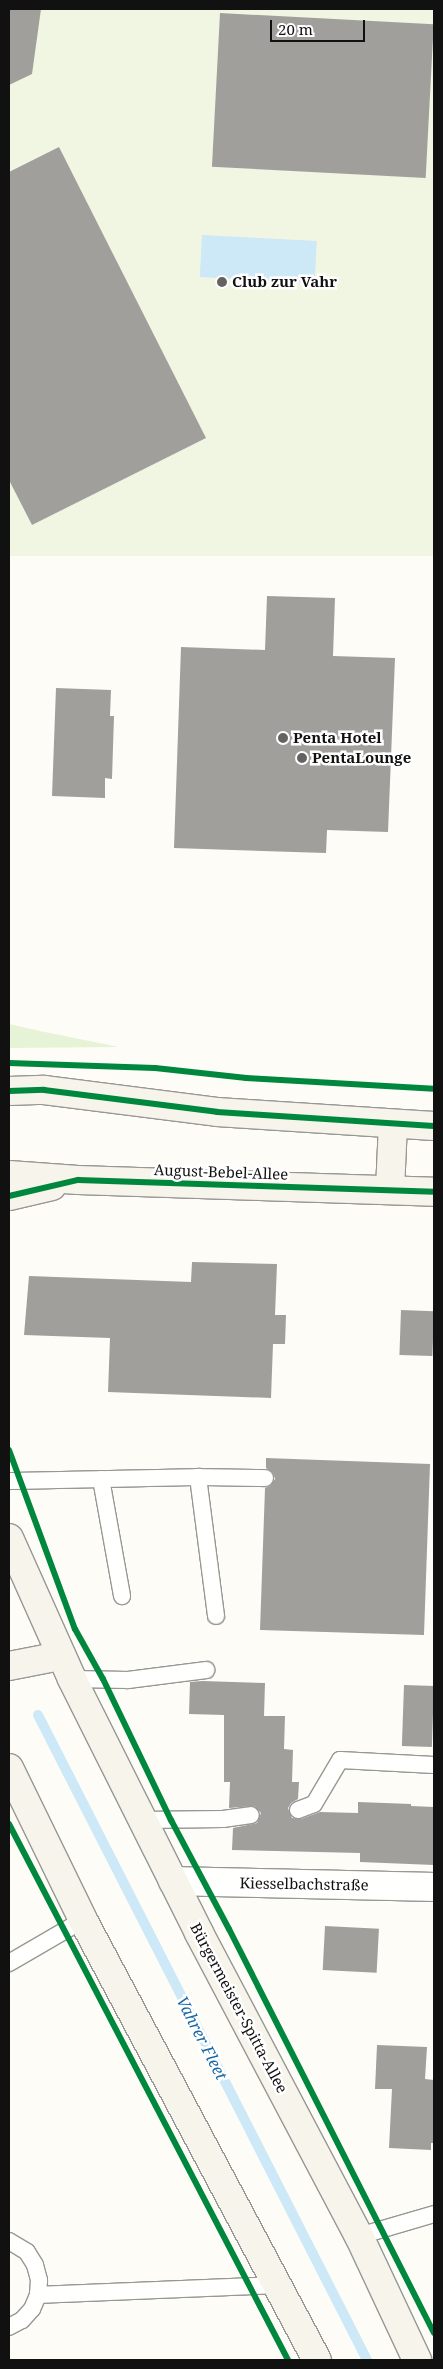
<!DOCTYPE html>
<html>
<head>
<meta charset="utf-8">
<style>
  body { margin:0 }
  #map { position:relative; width:443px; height:2369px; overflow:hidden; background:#fdfcf7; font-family:"Noto Serif",serif }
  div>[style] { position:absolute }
  .green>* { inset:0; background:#e7f3d7 }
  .pitch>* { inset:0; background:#f0f6e1; transform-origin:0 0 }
  .water>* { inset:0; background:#cde8f7; transform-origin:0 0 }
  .stream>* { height:10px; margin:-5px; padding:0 5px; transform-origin:5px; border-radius:5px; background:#cde8f7 }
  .building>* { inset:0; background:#a19f9c; transform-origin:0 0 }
  .roads { filter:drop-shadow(1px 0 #979795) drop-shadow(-1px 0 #979795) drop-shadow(0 1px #979795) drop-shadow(0 -1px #979795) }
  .lane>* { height:16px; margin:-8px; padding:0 8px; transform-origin:8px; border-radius:8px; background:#fffffe }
  .street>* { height:28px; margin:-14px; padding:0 14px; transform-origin:14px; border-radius:14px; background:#fffffe }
  .secondary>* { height:28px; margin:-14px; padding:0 14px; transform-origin:14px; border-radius:14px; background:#f6f4eb }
  .cycleway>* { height:6px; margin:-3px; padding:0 3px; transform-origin:3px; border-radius:3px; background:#00873e }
  .dots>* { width:14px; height:14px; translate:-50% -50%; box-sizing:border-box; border:2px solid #fff; border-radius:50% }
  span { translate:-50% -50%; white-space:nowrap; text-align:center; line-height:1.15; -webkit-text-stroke:5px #fff; paint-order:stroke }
  .poi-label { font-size:15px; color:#111; font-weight:700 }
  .left { translate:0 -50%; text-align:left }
  .street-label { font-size:15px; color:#111 }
  .water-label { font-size:16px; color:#1768a6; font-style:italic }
  .frame { position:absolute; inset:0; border:10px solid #111; pointer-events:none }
  .scale { position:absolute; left:270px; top:20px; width:95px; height:22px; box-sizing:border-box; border:2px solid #111; border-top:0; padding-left:6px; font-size:15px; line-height:18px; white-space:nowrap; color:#111; -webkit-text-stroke:4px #fff; paint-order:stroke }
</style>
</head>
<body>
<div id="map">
  <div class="green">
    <div style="clip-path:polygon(9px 1024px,40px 1031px,119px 1047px,9px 1048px)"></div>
  </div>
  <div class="pitch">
    <div style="left:9px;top:9px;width:425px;height:547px"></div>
  </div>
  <div class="water">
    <div style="left:202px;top:235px;width:115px;height:42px;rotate:3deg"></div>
  </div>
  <div class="stream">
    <div style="left:38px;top:1715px;width:724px;rotate:62.97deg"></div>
  </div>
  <div class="building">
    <div style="clip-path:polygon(9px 9px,41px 9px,32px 74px,9px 85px)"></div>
    <div style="left:220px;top:13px;width:214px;height:154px;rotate:3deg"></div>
    <div style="clip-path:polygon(59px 147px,206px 438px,32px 525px,9px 480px,9px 172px)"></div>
    <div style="clip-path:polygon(267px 596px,335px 598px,333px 656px,395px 658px,388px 832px,327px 830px,326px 853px,174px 848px,181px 647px,265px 650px)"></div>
    <div style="clip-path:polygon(56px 688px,111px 690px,110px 716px,114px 716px,112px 779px,105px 778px,105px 798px,52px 796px)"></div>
    <div style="clip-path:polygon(192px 1262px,277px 1264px,275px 1315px,286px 1315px,285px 1344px,273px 1344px,271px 1398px,108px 1392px,110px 1338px,24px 1335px,29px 1276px,191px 1282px)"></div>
    <div style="left:401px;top:1310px;width:33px;height:45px;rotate:2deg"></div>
    <div style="clip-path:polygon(266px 1458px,430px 1464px,424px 1635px,260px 1630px,265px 1488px,270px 1486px,275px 1479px,273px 1473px,266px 1468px)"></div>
    <div style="clip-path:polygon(202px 1681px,265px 1683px,264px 1716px,285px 1716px,284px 1749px,293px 1750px,292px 1782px,299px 1782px,298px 1799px,291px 1803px,288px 1808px,292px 1818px,301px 1819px,320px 1812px,358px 1813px,358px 1802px,411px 1804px,411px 1806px,434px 1807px,434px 1865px,360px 1862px,360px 1853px,232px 1850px,233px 1828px,257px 1823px,261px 1813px,254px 1806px,229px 1808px,230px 1782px,224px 1782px,224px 1715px,189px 1714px,190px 1682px)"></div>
    <div style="left:404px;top:1685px;width:30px;height:61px;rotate:2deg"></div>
    <div style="left:325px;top:1926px;width:54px;height:44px;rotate:3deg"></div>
    <div style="clip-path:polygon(377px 2045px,427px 2047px,425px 2079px,434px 2080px,434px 2143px,431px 2143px,431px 2150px,389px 2148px,392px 2089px,375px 2089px)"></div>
  </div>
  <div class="roads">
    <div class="lane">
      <div style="left:198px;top:1477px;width:67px;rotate:0.9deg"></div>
      <div style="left:101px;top:1479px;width:119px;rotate:79.8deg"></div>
      <div style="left:9px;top:1481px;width:189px;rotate:-1.2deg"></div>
      <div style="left:198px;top:1477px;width:140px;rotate:82.6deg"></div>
      <div style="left:72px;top:1679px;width:56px;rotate:1deg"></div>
      <div style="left:128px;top:1680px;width:79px;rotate:-7.3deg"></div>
      <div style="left:298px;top:1810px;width:17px;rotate:-21deg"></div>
      <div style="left:314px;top:1804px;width:51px;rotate:-59.4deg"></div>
      <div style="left:340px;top:1760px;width:94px;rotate:3deg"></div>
      <div style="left:142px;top:1820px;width:81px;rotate:-0.7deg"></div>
      <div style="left:223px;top:1819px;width:28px;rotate:-8deg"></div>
      <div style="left:9px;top:1963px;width:86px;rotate:-30.2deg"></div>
      <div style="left:359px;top:2236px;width:78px;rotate:-16.3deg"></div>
      <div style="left:9px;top:2241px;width:21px;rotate:31deg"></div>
      <div style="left:27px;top:2252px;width:15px;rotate:58deg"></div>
      <div style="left:35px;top:2265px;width:16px;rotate:75deg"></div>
      <div style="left:39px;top:2280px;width:15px;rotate:94deg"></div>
      <div style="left:38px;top:2295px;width:15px;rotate:113deg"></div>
      <div style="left:32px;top:2309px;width:15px;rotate:132deg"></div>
      <div style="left:22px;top:2320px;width:15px;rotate:152deg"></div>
      <div style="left:38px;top:2295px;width:239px;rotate:-2.4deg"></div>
    </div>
    <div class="street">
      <div style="left:173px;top:1881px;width:261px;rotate:1.3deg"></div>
    </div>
    <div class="secondary">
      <div style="left:9px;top:1091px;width:35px;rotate:-2deg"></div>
      <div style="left:44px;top:1090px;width:174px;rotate:7.2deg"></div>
      <div style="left:217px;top:1112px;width:217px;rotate:3.7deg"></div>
      <div style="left:9px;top:1175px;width:69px;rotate:4.1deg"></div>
      <div style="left:78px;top:1180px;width:356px;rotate:1.9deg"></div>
      <div style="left:390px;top:1190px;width:66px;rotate:-87.4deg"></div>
      <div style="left:9px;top:1196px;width:44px;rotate:-13.1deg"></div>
      <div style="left:9px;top:1538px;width:154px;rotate:65.9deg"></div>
      <div style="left:72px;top:1679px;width:284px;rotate:63.4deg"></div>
      <div style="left:199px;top:1933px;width:343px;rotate:62.2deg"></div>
      <div style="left:359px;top:2236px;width:137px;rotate:64.9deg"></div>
      <div style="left:9px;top:1666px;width:52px;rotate:-11.1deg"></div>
      <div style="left:9px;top:1768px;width:169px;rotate:64deg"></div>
      <div style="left:83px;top:1920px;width:498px;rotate:62deg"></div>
    </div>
  </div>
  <div class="cycleway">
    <div style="left:9px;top:1063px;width:146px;rotate:2deg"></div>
    <div style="left:155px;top:1068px;width:92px;rotate:6.3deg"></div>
    <div style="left:246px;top:1078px;width:188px;rotate:3.3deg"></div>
    <div style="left:9px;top:1091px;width:35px;rotate:-2deg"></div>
    <div style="left:44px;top:1090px;width:174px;rotate:7.2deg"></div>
    <div style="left:217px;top:1112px;width:217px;rotate:3.7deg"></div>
    <div style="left:9px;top:1196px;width:71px;rotate:-13.1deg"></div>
    <div style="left:78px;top:1180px;width:356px;rotate:1.9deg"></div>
    <div style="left:9px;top:1450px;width:191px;rotate:69.8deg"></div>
    <div style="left:75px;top:1629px;width:57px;rotate:60.8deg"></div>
    <div style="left:103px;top:1679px;width:157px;rotate:64.3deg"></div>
    <div style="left:171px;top:1820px;width:123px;rotate:62deg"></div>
    <div style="left:229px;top:1929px;width:453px;rotate:63.1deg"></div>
    <div style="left:9px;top:1824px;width:604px;rotate:62.5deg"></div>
  </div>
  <div class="dots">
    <div style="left:222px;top:282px;background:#646362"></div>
    <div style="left:283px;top:738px;background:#646362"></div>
    <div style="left:302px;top:758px;background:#646362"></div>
  </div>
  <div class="poi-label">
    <span class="left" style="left:232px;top:282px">Club zur Vahr</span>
    <span class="left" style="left:293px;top:738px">Penta Hotel</span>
    <span class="left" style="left:312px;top:758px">PentaLounge</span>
  </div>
  <div class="street-label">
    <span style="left:221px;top:1172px;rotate:2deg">August-Bebel-Allee</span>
    <span style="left:304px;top:1884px;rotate:1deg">Kiesselbachstraße</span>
    <span style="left:239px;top:2008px;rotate:62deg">Bürgermeister-Spitta-Allee</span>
  </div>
  <div class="water-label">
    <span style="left:202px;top:2038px;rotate:63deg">Vahrer Fleet</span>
  </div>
  <div class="frame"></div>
  <div class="scale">20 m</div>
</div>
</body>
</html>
